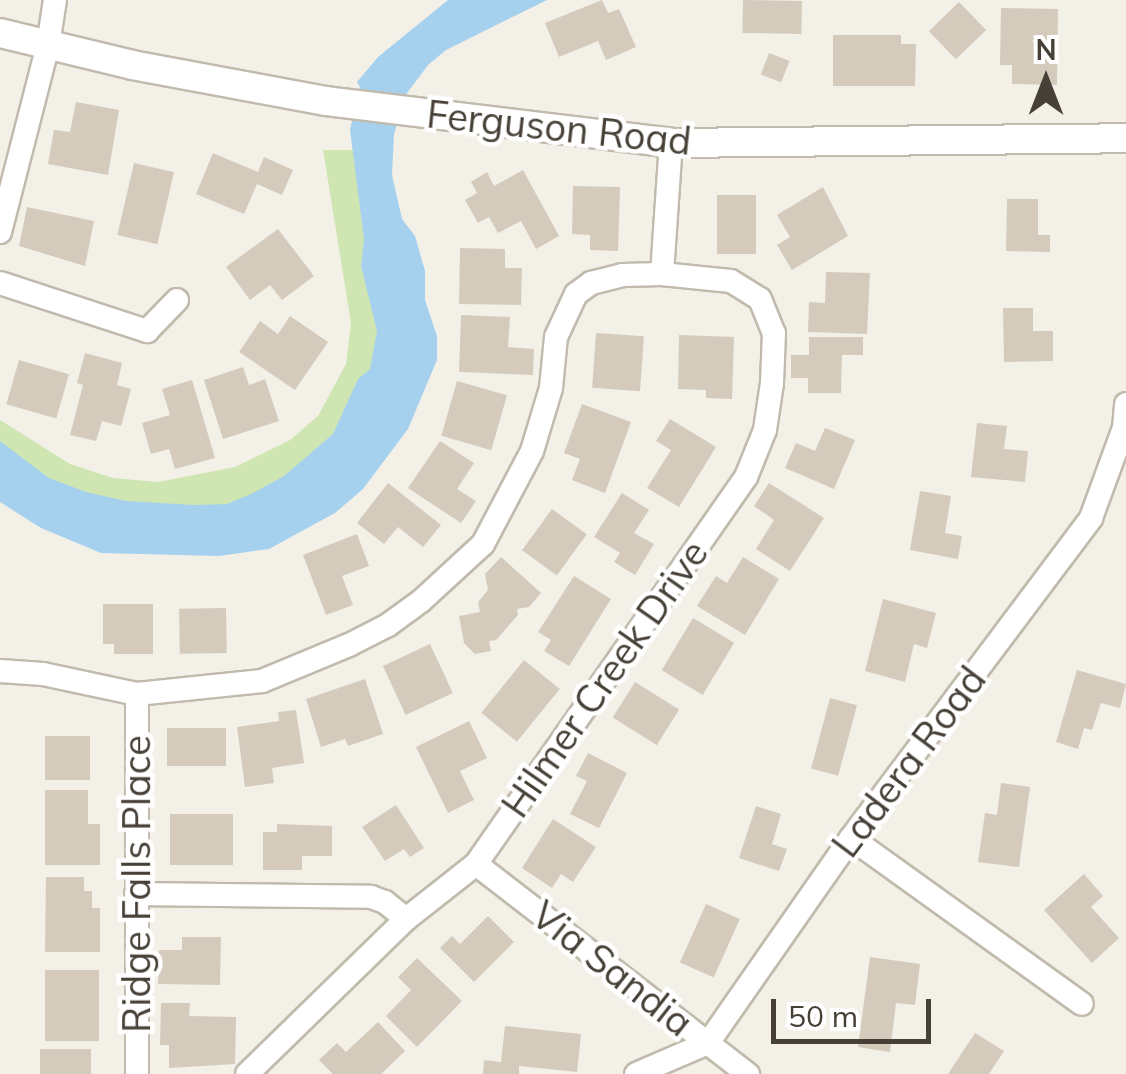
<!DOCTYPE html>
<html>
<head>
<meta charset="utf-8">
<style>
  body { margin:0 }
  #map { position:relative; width:1126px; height:1074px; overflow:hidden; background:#f3f0e8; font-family:Mulish,sans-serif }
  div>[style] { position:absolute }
  .green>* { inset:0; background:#cfe6b2 }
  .water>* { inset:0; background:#a6d1ee }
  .building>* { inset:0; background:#d4cbbd; transform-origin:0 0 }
  .roads { filter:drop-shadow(2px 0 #c1baad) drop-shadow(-2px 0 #c1baad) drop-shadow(0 2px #c1baad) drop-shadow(0 -2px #c1baad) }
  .minor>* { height:22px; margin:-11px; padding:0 11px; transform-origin:11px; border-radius:11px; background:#fff }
  .tertiary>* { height:28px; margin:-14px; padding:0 14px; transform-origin:14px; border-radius:14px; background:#fff }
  span { translate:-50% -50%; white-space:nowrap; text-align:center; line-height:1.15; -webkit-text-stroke:9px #fff; paint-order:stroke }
  .street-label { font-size:38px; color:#464037 }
  .north { position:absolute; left:996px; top:30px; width:100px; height:100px; -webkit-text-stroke:8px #fff; paint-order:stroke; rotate:0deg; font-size:28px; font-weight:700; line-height:40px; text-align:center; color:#464037 }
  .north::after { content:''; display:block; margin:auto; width:35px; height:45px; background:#464037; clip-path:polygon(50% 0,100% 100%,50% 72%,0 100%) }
  .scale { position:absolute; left:771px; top:999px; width:160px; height:45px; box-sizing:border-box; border:5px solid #464037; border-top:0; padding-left:12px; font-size:30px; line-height:35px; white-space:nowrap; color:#464037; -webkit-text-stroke:8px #fff; paint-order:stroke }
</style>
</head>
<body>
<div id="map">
  <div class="green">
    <div style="clip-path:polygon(323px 150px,372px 150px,380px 411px,215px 524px,0 479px,0 420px,70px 464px,113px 478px,158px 482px,235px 467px,290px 440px,318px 416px,346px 364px,351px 323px)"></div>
  </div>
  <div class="water">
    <div style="clip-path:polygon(448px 0,547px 0,446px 50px,428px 65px,407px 93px,394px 134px,392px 175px,402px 219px,415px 236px,425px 271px,425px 300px,437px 336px,437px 360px,408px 429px,363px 489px,335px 513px,269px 549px,219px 556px,101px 553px,41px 528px,0 502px,0 441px,49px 478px,86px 492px,126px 501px,194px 505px,227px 504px,253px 493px,284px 476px,333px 434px,358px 379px,370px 369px,377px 331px,361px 266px,364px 239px,350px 130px,360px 87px,357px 82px,378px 57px)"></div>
  </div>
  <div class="building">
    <div style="clip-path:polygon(602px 0,608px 13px,619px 9px,636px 47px,606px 60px,598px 41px,559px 57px,545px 23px)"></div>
    <div style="left:743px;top:0;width:59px;height:33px;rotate:1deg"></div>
    <div style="left:959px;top:2px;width:39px;height:42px;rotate:46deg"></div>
    <div style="clip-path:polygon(1001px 8px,1058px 9px,1057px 85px,1012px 84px,1012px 65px,1000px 65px)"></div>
    <div style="clip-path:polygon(833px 35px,901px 35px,901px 44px,916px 44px,915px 86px,833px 86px)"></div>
    <div style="left:769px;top:53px;width:22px;height:23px;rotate:21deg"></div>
    <div style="clip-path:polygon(76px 102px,119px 110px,108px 175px,48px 164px,54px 130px,70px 132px)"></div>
    <div style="clip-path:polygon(213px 153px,258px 172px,264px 157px,293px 170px,282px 195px,257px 184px,244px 214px,196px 194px)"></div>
    <div style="left:134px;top:163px;width:41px;height:74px;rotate:13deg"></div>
    <div style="clip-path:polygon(523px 170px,559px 236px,536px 249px,521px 221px,498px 233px,489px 217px,478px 223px,465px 200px,477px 193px,471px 182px,487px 172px,494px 186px)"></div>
    <div style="clip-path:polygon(573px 186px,620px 187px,618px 251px,590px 250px,590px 235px,572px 234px)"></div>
    <div style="clip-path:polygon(823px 187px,848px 236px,792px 270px,777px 245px,790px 237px,777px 215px)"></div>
    <div style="left:717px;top:195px;width:39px;height:59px"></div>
    <div style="clip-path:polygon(1007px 199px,1038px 199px,1038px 235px,1050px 235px,1050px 252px,1006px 251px)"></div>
    <div style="clip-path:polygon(27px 207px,94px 221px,85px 266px,19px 246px)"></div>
    <div style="clip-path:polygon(278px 229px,314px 276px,282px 300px,270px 285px,250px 300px,226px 267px)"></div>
    <div style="clip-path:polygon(460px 248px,505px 249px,505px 268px,522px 268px,521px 305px,459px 304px)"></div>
    <div style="clip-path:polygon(826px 272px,870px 273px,867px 334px,808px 332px,809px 302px,825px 303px)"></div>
    <div style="clip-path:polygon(1003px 308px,1033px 308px,1033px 331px,1053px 331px,1053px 361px,1004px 362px)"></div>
    <div style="clip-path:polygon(461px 315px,510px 317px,508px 347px,534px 349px,533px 375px,459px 372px)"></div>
    <div style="clip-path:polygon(290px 316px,328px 342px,295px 390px,239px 352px,260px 321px,278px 334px)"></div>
    <div style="left:596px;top:333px;width:48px;height:55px;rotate:4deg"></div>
    <div style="clip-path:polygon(679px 335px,734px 337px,732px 399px,706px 398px,706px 390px,678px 389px)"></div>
    <div style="clip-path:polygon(809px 337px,863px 337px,863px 355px,842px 355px,841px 393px,808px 393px,808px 378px,791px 378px,791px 355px,809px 355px)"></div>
    <div style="clip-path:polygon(85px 353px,122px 363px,117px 385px,131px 389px,121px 426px,102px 421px,96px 441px,70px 435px,83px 385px,77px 383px)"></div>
    <div style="left:19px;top:360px;width:52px;height:46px;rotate:16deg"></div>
    <div style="clip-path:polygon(243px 367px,249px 385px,265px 379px,279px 421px,223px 439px,204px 380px)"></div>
    <div style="clip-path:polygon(192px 380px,215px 458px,175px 469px,169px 449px,151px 454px,142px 423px,170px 415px,162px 389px)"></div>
    <div style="left:457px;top:381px;width:52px;height:57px;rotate:16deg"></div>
    <div style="clip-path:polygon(582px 404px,631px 422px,605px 493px,572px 480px,580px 459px,564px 453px)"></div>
    <div style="clip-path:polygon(670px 419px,716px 447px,679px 507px,647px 488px,671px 450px,656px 441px)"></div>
    <div style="clip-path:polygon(977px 423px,1007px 426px,1004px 449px,1028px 451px,1025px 482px,971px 477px)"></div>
    <div style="clip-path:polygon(825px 428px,855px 440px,834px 489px,785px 468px,796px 443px,815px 451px)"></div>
    <div style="clip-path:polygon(440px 441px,474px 463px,457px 489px,476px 501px,461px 523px,408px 488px)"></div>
    <div style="clip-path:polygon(388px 483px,441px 525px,423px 547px,398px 527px,384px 544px,357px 523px)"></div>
    <div style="clip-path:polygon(769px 483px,824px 518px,790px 571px,756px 549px,774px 520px,754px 506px)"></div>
    <div style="clip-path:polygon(920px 491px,951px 496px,945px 533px,962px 536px,958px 559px,910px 550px)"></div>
    <div style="clip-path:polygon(622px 493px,649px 510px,634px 533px,654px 544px,635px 575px,614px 562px,620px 553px,594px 537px)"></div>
    <div style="left:552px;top:509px;width:43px;height:51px;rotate:36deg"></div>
    <div style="clip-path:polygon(357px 534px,369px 566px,342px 576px,353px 605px,326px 615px,303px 555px)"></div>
    <div style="clip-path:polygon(501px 557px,541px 593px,529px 607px,517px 609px,518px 615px,496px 640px,489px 641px,491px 651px,475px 654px,464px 643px,459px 616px,480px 612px,478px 602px,488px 590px,485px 574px)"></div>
    <div style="clip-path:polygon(743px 557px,779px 579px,745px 635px,697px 606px,716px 576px,727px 583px)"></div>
    <div style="clip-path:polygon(574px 576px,611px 599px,569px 666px,544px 651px,551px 640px,538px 632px)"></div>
    <div style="clip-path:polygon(883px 599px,936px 613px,927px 648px,914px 644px,905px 682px,865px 671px)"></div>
    <div style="clip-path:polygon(103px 604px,153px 604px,153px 654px,114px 654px,114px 644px,103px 644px)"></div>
    <div style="left:226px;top:608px;width:45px;height:47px;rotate:89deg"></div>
    <div style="left:693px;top:618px;width:48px;height:61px;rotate:31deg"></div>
    <div style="left:430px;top:644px;width:54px;height:52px;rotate:65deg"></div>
    <div style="left:524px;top:660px;width:46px;height:68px;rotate:39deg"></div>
    <div style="clip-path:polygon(1077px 670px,1126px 684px,1120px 708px,1101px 703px,1092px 730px,1084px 728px,1078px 749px,1056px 742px)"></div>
    <div style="clip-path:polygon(365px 679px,383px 734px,348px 746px,345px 739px,321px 747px,306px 699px)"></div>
    <div style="left:635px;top:682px;width:52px;height:42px;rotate:32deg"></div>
    <div style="left:830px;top:698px;width:28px;height:73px;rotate:15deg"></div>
    <div style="clip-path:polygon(296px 710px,304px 763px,272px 768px,274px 783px,245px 787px,237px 727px,279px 721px,278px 712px)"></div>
    <div style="clip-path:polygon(469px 721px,487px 758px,460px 771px,474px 800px,448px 813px,416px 747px)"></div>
    <div style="left:167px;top:728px;width:59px;height:38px"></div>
    <div style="left:45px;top:736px;width:45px;height:44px"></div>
    <div style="clip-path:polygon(588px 753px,627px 773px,599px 828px,570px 814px,587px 781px,576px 776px)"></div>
    <div style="clip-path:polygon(1001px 783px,1030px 787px,1019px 867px,978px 862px,985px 813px,997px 815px)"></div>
    <div style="clip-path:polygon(45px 790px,88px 790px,88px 824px,100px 824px,100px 865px,45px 865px)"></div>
    <div style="clip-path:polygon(396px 805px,424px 848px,410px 857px,404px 849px,385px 861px,362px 827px)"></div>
    <div style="clip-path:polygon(756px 806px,781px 814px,772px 844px,787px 849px,779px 871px,739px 858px)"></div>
    <div style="left:170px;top:814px;width:63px;height:51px"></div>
    <div style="clip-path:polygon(553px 819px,596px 847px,573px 882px,561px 874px,552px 888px,522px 868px)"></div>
    <div style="clip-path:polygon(277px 824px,332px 826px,332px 856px,302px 856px,302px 870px,263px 870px,263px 832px,277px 832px)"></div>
    <div style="clip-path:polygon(1084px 874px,1103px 896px,1091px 907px,1119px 938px,1092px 963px,1044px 910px)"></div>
    <div style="clip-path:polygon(46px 877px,84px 877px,84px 891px,92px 891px,92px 908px,100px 908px,100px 952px,45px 952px)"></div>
    <div style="left:706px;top:904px;width:37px;height:64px;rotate:24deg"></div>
    <div style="clip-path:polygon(488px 916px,514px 942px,474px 982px,440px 948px,452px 936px,460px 944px)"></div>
    <div style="clip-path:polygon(182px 937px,221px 937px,220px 985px,158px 984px,159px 950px,182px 950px)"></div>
    <div style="clip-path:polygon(870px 957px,920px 964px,915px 1005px,896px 1003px,890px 1052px,858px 1047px)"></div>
    <div style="clip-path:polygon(417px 958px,462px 1001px,417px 1047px,386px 1016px,411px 990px,398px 977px)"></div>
    <div style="left:45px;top:970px;width:54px;height:71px"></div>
    <div style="clip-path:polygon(161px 1003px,190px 1003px,189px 1016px,236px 1017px,235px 1064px,169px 1068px,169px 1045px,160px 1045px)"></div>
    <div style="clip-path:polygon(378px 1022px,405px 1051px,381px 1074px,333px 1074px,319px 1060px,337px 1043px,346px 1052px)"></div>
    <div style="clip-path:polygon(505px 1026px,581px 1034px,577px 1072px,519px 1066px,519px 1074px,483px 1074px,484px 1060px,501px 1062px)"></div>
    <div style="clip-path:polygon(975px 1033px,1004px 1051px,989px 1074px,948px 1074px)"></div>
    <div style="left:91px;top:1049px;width:25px;height:51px;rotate:90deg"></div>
  </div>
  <div class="roads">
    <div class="minor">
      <div style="left:0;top:232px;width:193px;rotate:-75.6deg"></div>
      <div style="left:48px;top:45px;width:46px;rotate:-81.2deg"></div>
      <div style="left:662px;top:274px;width:131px;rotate:-86.1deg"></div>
      <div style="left:0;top:283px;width:155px;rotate:18.1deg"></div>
      <div style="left:147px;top:331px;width:43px;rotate:-45.9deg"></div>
      <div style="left:0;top:671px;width:43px;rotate:4deg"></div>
      <div style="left:43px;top:674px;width:96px;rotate:12deg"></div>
      <div style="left:137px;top:694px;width:126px;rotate:-5.9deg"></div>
      <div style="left:262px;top:681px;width:94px;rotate:-22.5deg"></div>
      <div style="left:349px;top:645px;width:44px;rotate:-27.1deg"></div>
      <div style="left:388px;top:625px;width:41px;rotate:-36deg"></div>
      <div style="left:421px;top:601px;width:84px;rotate:-42.6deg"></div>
      <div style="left:483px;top:544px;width:105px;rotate:-62.2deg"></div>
      <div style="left:532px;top:451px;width:66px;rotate:-73.2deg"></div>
      <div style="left:551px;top:388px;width:51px;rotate:-84.4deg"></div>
      <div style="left:556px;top:337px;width:47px;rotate:-65.1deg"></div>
      <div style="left:576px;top:294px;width:19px;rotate:-36deg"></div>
      <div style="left:591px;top:283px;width:32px;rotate:-14deg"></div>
      <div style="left:622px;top:275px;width:40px;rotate:-1.4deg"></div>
      <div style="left:662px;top:274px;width:69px;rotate:5.8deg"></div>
      <div style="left:731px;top:281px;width:34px;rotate:32deg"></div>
      <div style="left:760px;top:299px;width:37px;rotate:68deg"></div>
      <div style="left:774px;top:333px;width:50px;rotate:92.3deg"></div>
      <div style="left:772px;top:383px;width:48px;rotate:98.5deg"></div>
      <div style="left:765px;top:430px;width:51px;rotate:112deg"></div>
      <div style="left:746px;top:477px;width:472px;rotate:124.9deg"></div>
      <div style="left:476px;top:864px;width:89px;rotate:141.8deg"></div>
      <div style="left:406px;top:919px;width:222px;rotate:135.7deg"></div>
      <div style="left:851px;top:838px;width:284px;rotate:35.7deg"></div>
      <div style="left:476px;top:864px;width:344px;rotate:37.7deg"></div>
      <div style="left:136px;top:894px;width:235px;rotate:0.7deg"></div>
      <div style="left:371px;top:897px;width:15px;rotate:20deg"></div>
      <div style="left:385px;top:902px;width:27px;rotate:39deg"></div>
      <div style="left:137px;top:1074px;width:380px;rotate:-90deg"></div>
      <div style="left:636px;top:1074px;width:78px;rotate:-23.3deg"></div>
      <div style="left:708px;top:1043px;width:250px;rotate:-55.1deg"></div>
      <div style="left:851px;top:838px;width:400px;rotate:-53.1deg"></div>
      <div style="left:1091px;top:518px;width:96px;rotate:-69.9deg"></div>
      <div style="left:1124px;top:428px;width:24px;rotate:-85deg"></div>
    </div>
    <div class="tertiary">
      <div style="left:0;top:33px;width:136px;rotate:13.6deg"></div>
      <div style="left:132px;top:65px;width:197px;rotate:10.5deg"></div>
      <div style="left:326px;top:101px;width:348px;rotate:6.9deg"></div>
      <div style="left:671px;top:143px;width:455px;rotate:-0.6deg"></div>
    </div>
  </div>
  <div class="street-label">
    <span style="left:559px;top:128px;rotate:6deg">Ferguson Road</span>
    <span style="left:605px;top:679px;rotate:-55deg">Hilmer Creek Drive</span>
    <span style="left:909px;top:762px;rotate:-53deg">Ladera Road</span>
    <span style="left:137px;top:884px;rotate:-90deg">Ridge Falls Place</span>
    <span style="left:612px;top:969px;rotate:38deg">Via Sandia</span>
  </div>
  <div class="north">N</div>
  <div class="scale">50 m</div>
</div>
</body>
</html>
